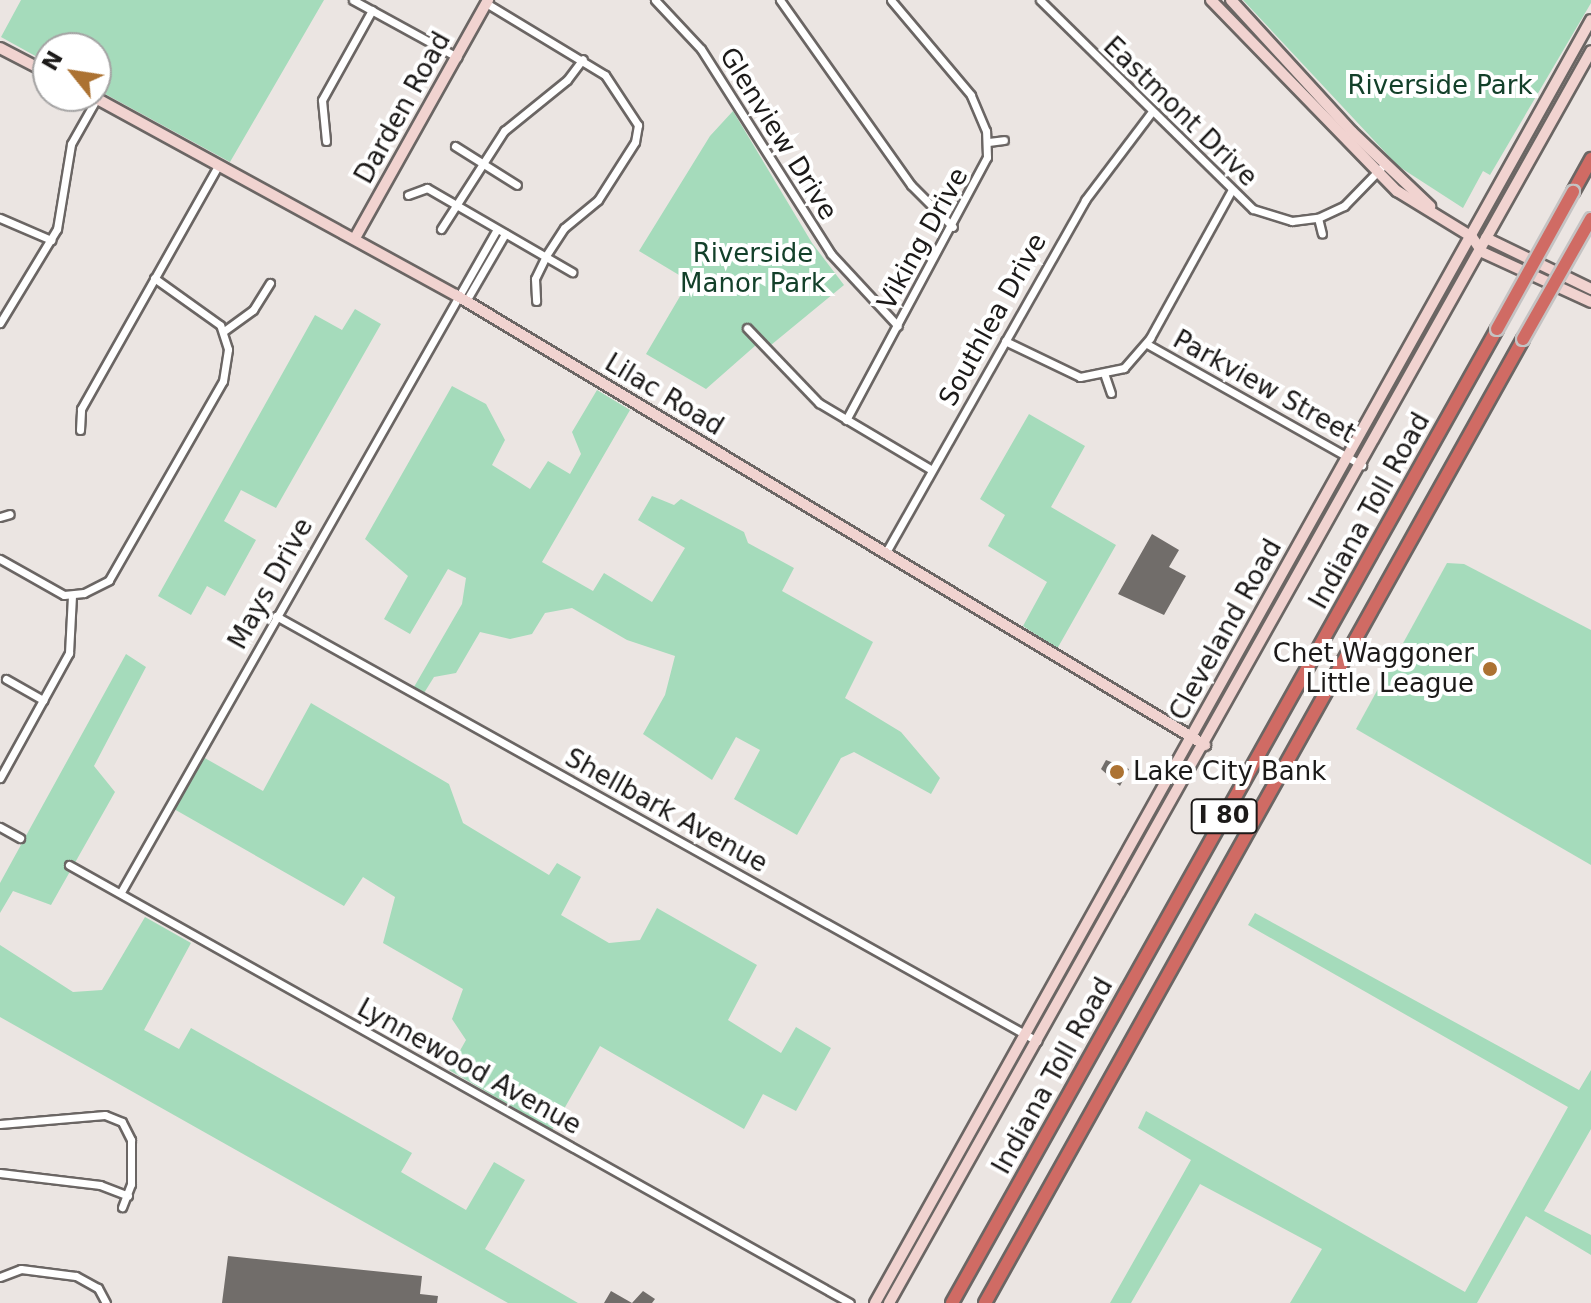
<!DOCTYPE html>
<html>
<head>
<meta charset="utf-8">
<style>
  body { margin:0 }
  #map { position:relative; width:1591px; height:1303px; overflow:hidden; background:#ebe5e2; font-family:"DejaVu Sans",sans-serif }
  div>[style] { position:absolute }
  .green>* { inset:0; background:#a5dbbb }
  .building>* { inset:0; background:#716d6a }
  .roads { filter:drop-shadow(2px 0 #6b6664) drop-shadow(-2px 0 #6b6664) drop-shadow(0 2px #6b6664) drop-shadow(0 -2px #6b6664) }
  .street>* { height:7px; margin:-3.5px; padding:0 3.5px; transform-origin:3.5px; border-radius:3.5px; background:#fff }
  .secondary>* { height:10px; margin:-5px; padding:0 5px; transform-origin:5px; border-radius:5px; background:#f1d3d0 }
  .highway>* { height:12px; margin:-6px; padding:0 6px; transform-origin:6px; border-radius:6px; background:#d06b64 }
  .bridges { filter:drop-shadow(2px 0 #c4c3c3) drop-shadow(-2px 0 #c4c3c3) drop-shadow(0 2px #c4c3c3) drop-shadow(0 -2px #c4c3c3) }
  .highway-bridge>* { height:12px; margin:-6px; padding:0 6px; transform-origin:6px; border-radius:6px; background:#d06b64 }
  .dots>* { width:22px; height:22px; translate:-50% -50%; box-sizing:border-box; border:4px solid #fff; border-radius:50% }
  span { translate:-50% -50%; white-space:nowrap; text-align:center; line-height:1.15; -webkit-text-stroke:8px #fff; paint-order:stroke }
  .shield-label span { padding:2px 6px; background:#fff; border:2px solid; border-radius:6px; -webkit-text-stroke-width:0 }
  .shield-label { font-size:24px; color:#1c1a19; font-weight:700 }
  .park-label { font-size:26px; color:#13402a }
  .street-label { font-size:26px; color:#1c1a19 }
  .poi-label { font-size:26px; color:#1c1a19 }
  .right { translate:-100% -50%; text-align:right }
  .left { translate:0 -50%; text-align:left }
  .north { position:absolute; left:32px; top:32px; width:80px; height:80px; box-sizing:border-box; background:#fff; border:2px solid #a4a3a3; border-radius:50%; rotate:300deg; font-size:22px; font-weight:700; line-height:32px; text-align:center; color:#1c1a19 }
  .north::after { content:''; display:block; margin:auto; width:28px; height:36px; background:#ac7232; clip-path:polygon(50% 0,100% 100%,50% 72%,0 100%) }
</style>
</head>
<body>
<div id="map">
  <div class="green">
    <div style="clip-path:polygon(21px 0,324px 0,230px 162px,96px 89px,96px 48px,48px 48px,48px 63px,1px 37px)"></div>
    <div style="clip-path:polygon(1243px 0,1591px 0,1591px 3px,1490px 175px,1483px 171px,1463px 208px,1398px 166px)"></div>
    <div style="clip-path:polygon(733px 111px,812px 243px,844px 285px,771px 345px,764px 338px,706px 389px,646px 354px,689px 281px,639px 251px,710px 136px)"></div>
    <div style="clip-path:polygon(355px 309px,381px 324px,276px 508px,241px 490px,224px 521px,256px 540px,225px 596px,207px 586px,191px 615px,158px 596px,315px 315px,342px 330px)"></div>
    <div style="clip-path:polygon(452px 386px,486px 404px,505px 440px,492px 465px,530px 489px,548px 461px,570px 474px,581px 454px,572px 432px,597px 390px,630px 410px,542px 562px,593px 591px,604px 573px,652px 602px,685px 548px,638px 520px,652px 496px,674px 505px,681px 499px,744px 532px,748px 543px,794px 568px,782px 591px,873px 642px,845px 698px,901px 732px,940px 778px,931px 794px,854px 752px,841px 758px,797px 835px,734px 799px,760px 750px,736px 737px,712px 780px,643px 734px,665px 695px,675px 656px,627px 640px,572px 608px,545px 613px,532px 634px,510px 639px,480px 632px,456px 673px,434px 677px,424px 693px,414px 687px,462px 604px,466px 578px,448px 569px,410px 634px,384px 619px,408px 576px,365px 539px)"></div>
    <div style="clip-path:polygon(1029px 414px,1085px 446px,1051px 507px,1116px 545px,1057px 649px,1023px 626px,1047px 582px,988px 546px,1005px 515px,980px 499px)"></div>
    <div style="clip-path:polygon(1447px 563px,1464px 564px,1591px 630px,1591px 865px,1356px 729px)"></div>
    <div style="clip-path:polygon(126px 654px,146px 667px,94px 766px,115px 792px,51px 905px,13px 891px,0 913px,0 883px)"></div>
    <div style="clip-path:polygon(311px 703px,449px 784px,463px 823px,549px 875px,557px 863px,581px 877px,561px 915px,609px 943px,640px 940px,657px 908px,757px 965px,728px 1020px,781px 1053px,796px 1027px,831px 1048px,796px 1111px,763px 1094px,744px 1129px,600px 1046px,552px 1130px,449px 1070px,466px 1040px,452px 1019px,463px 989px,383px 943px,395px 897px,363px 877px,344px 906px,174px 809px,203px 757px,263px 791px)"></div>
    <div style="clip-path:polygon(1255px 913px,1579px 1090px,1591px 1070px,1591px 1129px,1544px 1211px,1591px 1235px,1591px 1255px,1526px 1216px,1477px 1303px,1290px 1303px,1322px 1249px,1200px 1184px,1131px 1303px,1110px 1303px,1191px 1160px,1138px 1128px,1146px 1111px,1465px 1292px,1568px 1107px,1248px 925px)"></div>
    <div style="clip-path:polygon(145px 917px,191px 943px,144px 1030px,179px 1049px,191px 1028px,412px 1153px,401px 1172px,466px 1210px,494px 1162px,525px 1180px,485px 1249px,578px 1303px,508px 1303px,0 1017px,0 945px,73px 992px,102px 990px)"></div>
  </div>
  <div class="building">
    <div style="clip-path:polygon(1152px 534px,1179px 550px,1169px 567px,1186px 576px,1164px 615px,1118px 594px)"></div>
    <div style="clip-path:polygon(1106px 760px,1129px 769px,1120px 786px,1101px 769px)"></div>
    <div style="clip-path:polygon(228px 1256px,422px 1276px,420px 1294px,438px 1296px,437px 1303px,222px 1303px)"></div>
    <div style="clip-path:polygon(611px 1291px,632px 1303px,643px 1291px,655px 1299px,652px 1303px,604px 1303px)"></div>
  </div>
  <div class="roads">
    <div class="street">
      <div style="left:353px;top:0;width:119px;rotate:28.7deg"></div>
      <div style="left:655px;top:0;width:67px;rotate:46.8deg"></div>
      <div style="left:701px;top:49px;width:243px;rotate:57.6deg"></div>
      <div style="left:831px;top:254px;width:98px;rotate:47.1deg"></div>
      <div style="left:780px;top:0;width:227px;rotate:54.7deg"></div>
      <div style="left:911px;top:185px;width:59px;rotate:45deg"></div>
      <div style="left:1040px;top:0;width:298px;rotate:44.5deg"></div>
      <div style="left:1253px;top:209px;width:41px;rotate:17.1deg"></div>
      <div style="left:1292px;top:221px;width:26px;rotate:-7deg"></div>
      <div style="left:1318px;top:218px;width:29px;rotate:-25deg"></div>
      <div style="left:1344px;top:206px;width:53px;rotate:-45.8deg"></div>
      <div style="left:486px;top:3px;width:139px;rotate:31.2deg"></div>
      <div style="left:605px;top:75px;width:60px;rotate:56.6deg"></div>
      <div style="left:638px;top:125px;width:17px;rotate:100deg"></div>
      <div style="left:635px;top:142px;width:69px;rotate:122.5deg"></div>
      <div style="left:598px;top:200px;width:44px;rotate:140.5deg"></div>
      <div style="left:564px;top:228px;width:33px;rotate:123deg"></div>
      <div style="left:546px;top:256px;width:25px;rotate:116deg"></div>
      <div style="left:535px;top:279px;width:22px;rotate:87deg"></div>
      <div style="left:326px;top:141px;width:41px;rotate:-95.6deg"></div>
      <div style="left:322px;top:100px;width:103px;rotate:-60.9deg"></div>
      <div style="left:988px;top:142px;width:16px;rotate:-7deg"></div>
      <div style="left:455px;top:146px;width:73px;rotate:32.2deg"></div>
      <div style="left:408px;top:195px;width:20px;rotate:-20deg"></div>
      <div style="left:427px;top:188px;width:168px;rotate:30.1deg"></div>
      <div style="left:0;top:218px;width:56px;rotate:23.3deg"></div>
      <div style="left:1318px;top:218px;width:16px;rotate:76deg"></div>
      <div style="left:441px;top:229px;width:117px;rotate:-57.3deg"></div>
      <div style="left:504px;top:131px;width:81px;rotate:-39deg"></div>
      <div style="left:567px;top:80px;width:26px;rotate:-53deg"></div>
      <div style="left:466px;top:301px;width:78px;rotate:-59.8deg"></div>
      <div style="left:0;top:323px;width:110px;rotate:-58.8deg"></div>
      <div style="left:57px;top:229px;width:86px;rotate:-80.6deg"></div>
      <div style="left:71px;top:144px;width:53px;rotate:-60.5deg"></div>
      <div style="left:747px;top:328px;width:104px;rotate:46.2deg"></div>
      <div style="left:819px;top:403px;width:131px;rotate:30.7deg"></div>
      <div style="left:224px;top:331px;width:36px;rotate:-36deg"></div>
      <div style="left:253px;top:310px;width:32px;rotate:-58deg"></div>
      <div style="left:1005px;top:341px;width:83px;rotate:25.6deg"></div>
      <div style="left:1080px;top:377px;width:45px;rotate:-11.6deg"></div>
      <div style="left:1124px;top:368px;width:40px;rotate:-49deg"></div>
      <div style="left:1150px;top:338px;width:168px;rotate:-61.1deg"></div>
      <div style="left:1147px;top:344px;width:247px;rotate:29.4deg"></div>
      <div style="left:1105px;top:376px;width:18px;rotate:71deg"></div>
      <div style="left:846px;top:420px;width:298px;rotate:-61.8deg"></div>
      <div style="left:987px;top:157px;width:26px;rotate:-92deg"></div>
      <div style="left:986px;top:131px;width:39px;rotate:-113deg"></div>
      <div style="left:971px;top:95px;width:124px;rotate:-130.1deg"></div>
      <div style="left:80px;top:430px;width:21px;rotate:-87deg"></div>
      <div style="left:81px;top:409px;width:281px;rotate:-60.6deg"></div>
      <div style="left:0;top:517px;width:10px;rotate:-17deg"></div>
      <div style="left:885px;top:554px;width:407px;rotate:-60.5deg"></div>
      <div style="left:1085px;top:200px;width:108px;rotate:-52.9deg"></div>
      <div style="left:0;top:559px;width:73px;rotate:29.4deg"></div>
      <div style="left:64px;top:595px;width:20px;rotate:-6deg"></div>
      <div style="left:84px;top:593px;width:28px;rotate:-27deg"></div>
      <div style="left:109px;top:580px;width:229px;rotate:-60.2deg"></div>
      <div style="left:223px;top:381px;width:32px;rotate:-81deg"></div>
      <div style="left:228px;top:349px;width:25px;rotate:-108deg"></div>
      <div style="left:220px;top:325px;width:81px;rotate:-144.5deg"></div>
      <div style="left:276px;top:616px;width:872px;rotate:29.18deg"></div>
      <div style="left:6px;top:679px;width:43px;rotate:29.6deg"></div>
      <div style="left:0;top:778px;width:143px;rotate:-61.1deg"></div>
      <div style="left:69px;top:653px;width:58px;rotate:-87deg"></div>
      <div style="left:0;top:827px;width:23px;rotate:29deg"></div>
      <div style="left:69px;top:865px;width:895px;rotate:29.28deg"></div>
      <div style="left:121px;top:892px;width:762px;rotate:-60.44deg"></div>
      <div style="left:0;top:1124px;width:105px;rotate:-4.9deg"></div>
      <div style="left:105px;top:1115px;width:18px;rotate:22deg"></div>
      <div style="left:122px;top:1122px;width:20px;rotate:63deg"></div>
      <div style="left:131px;top:1140px;width:44px;rotate:90deg"></div>
      <div style="left:131px;top:1184px;width:25px;rotate:111deg"></div>
      <div style="left:0;top:1173px;width:101px;rotate:6.8deg"></div>
      <div style="left:100px;top:1185px;width:30px;rotate:21deg"></div>
      <div style="left:0;top:1277px;width:22px;rotate:-21deg"></div>
      <div style="left:21px;top:1269px;width:55px;rotate:7.3deg"></div>
      <div style="left:76px;top:1276px;width:25px;rotate:29deg"></div>
      <div style="left:98px;top:1288px;width:17px;rotate:62deg"></div>
    </div>
    <div class="secondary">
      <div style="left:1211px;top:0;width:267px;rotate:45.8deg"></div>
      <div style="left:1397px;top:191px;width:88px;rotate:31.5deg"></div>
      <div style="left:1472px;top:237px;width:18px;rotate:56deg"></div>
      <div style="left:1482px;top:252px;width:120px;rotate:24.6deg"></div>
      <div style="left:1231px;top:0;width:179px;rotate:47.5deg"></div>
      <div style="left:1352px;top:132px;width:108px;rotate:43.5deg"></div>
      <div style="left:0;top:48px;width:54px;rotate:27.5deg"></div>
      <div style="left:92px;top:96px;width:415px;rotate:28.7deg"></div>
      <div style="left:456px;top:295px;width:874px;rotate:31deg"></div>
      <div style="left:355px;top:238px;width:273px;rotate:-60.8deg"></div>
      <div style="left:1486px;top:238px;width:117px;rotate:25.9deg"></div>
      <div style="left:875px;top:1303px;width:1469px;rotate:-60.84deg"></div>
      <div style="left:889px;top:1303px;width:1435px;rotate:-60.72deg"></div>
    </div>
    <div class="highway">
      <div style="left:1573px;top:192px;width:38px;rotate:-61deg"></div>
      <div style="left:952px;top:1303px;width:1116px;rotate:-60.77deg"></div>
      <div style="left:985px;top:1303px;width:1104px;rotate:-60.83deg"></div>
    </div>
  </div>
  <div class="bridges">
    <div class="highway-bridge">
      <div style="left:1497px;top:329px;width:157px;rotate:-61deg"></div>
      <div style="left:1523px;top:339px;width:138px;rotate:-60.5deg"></div>
    </div>
  </div>
  <div class="dots">
    <div style="left:1490px;top:669px;background:#ac7232"></div>
    <div style="left:1117px;top:772px;background:#ac7232"></div>
  </div>
  <div class="shield-label">
    <span style="left:1224px;top:816px">I 80</span>
  </div>
  <div class="park-label">
    <span style="left:1440px;top:86px">Riverside Park</span>
    <span style="left:753px;top:269px">Riverside<br>Manor Park</span>
  </div>
  <div class="street-label">
    <span style="left:403px;top:108px;rotate:-61deg">Darden Road</span>
    <span style="left:1180px;top:112px;rotate:44deg">Eastmont Drive</span>
    <span style="left:778px;top:134px;rotate:58deg">Glenview Drive</span>
    <span style="left:923px;top:239px;rotate:-61deg">Viking Drive</span>
    <span style="left:993px;top:320px;rotate:-61deg">Southlea Drive</span>
    <span style="left:1264px;top:387px;rotate:29deg">Parkview Street</span>
    <span style="left:664px;top:395px;rotate:31deg">Lilac Road</span>
    <span style="left:1370px;top:511px;rotate:-61deg">Indiana Toll Road</span>
    <span style="left:271px;top:584px;rotate:-61deg">Mays Drive</span>
    <span style="left:1226px;top:630px;rotate:-61deg">Cleveland Road</span>
    <span style="left:666px;top:811px;rotate:29deg">Shellbark Avenue</span>
    <span style="left:469px;top:1067px;rotate:29deg">Lynnewood Avenue</span>
    <span style="left:1053px;top:1076px;rotate:-61deg">Indiana Toll Road</span>
  </div>
  <div class="poi-label">
    <span class="right" style="left:1474px;top:669px">Chet Waggoner<br>Little League</span>
    <span class="left" style="left:1133px;top:772px">Lake City Bank</span>
  </div>
  <div class="north">N</div>
</div>
</body>
</html>
